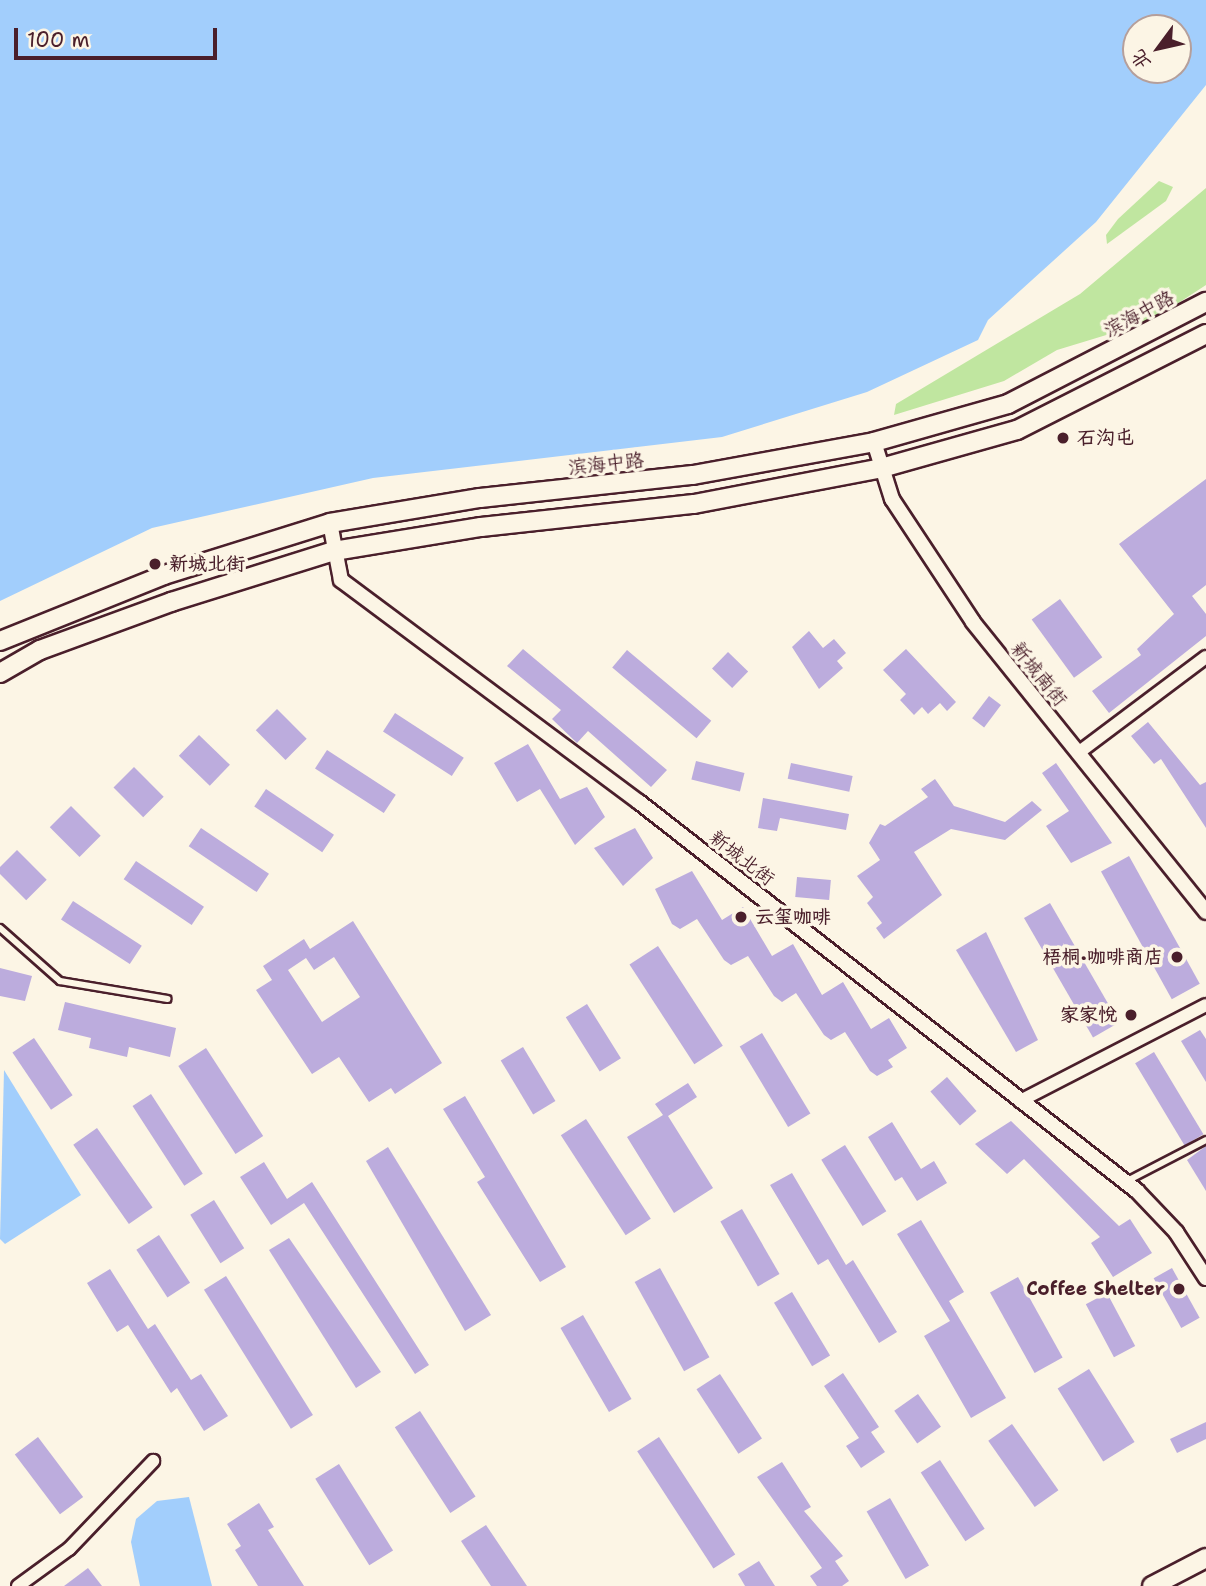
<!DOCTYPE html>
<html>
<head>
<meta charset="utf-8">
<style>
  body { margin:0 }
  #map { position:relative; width:1206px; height:1586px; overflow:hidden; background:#fcf5e5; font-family:"Shantell Sans","LXGW WenKai TC",sans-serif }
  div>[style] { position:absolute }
  .green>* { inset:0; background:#c0e6a0 }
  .water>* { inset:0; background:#a2cefc }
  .building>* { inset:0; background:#bcacdd; transform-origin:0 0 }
  .roads { filter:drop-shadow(2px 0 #4a1f2b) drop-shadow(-2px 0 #4a1f2b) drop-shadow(0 2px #4a1f2b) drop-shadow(0 -2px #4a1f2b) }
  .service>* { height:6px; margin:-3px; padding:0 3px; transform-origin:3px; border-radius:3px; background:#fcf5e5 }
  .minor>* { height:12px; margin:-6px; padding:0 6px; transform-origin:6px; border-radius:6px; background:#fcf5e5 }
  .tertiary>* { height:14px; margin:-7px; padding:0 7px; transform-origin:7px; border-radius:7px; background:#fcf5e5 }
  .primary>* { height:18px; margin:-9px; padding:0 9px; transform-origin:9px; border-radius:9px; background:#fcf5e5 }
  .dots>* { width:19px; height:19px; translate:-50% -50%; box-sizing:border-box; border:4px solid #fcf5e5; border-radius:50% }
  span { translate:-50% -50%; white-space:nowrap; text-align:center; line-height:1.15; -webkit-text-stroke:7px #fcf5e5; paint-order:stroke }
  .street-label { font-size:19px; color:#4a1f2b }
  .poi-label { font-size:19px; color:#4a1f2b; font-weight:700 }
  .left { translate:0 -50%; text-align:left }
  .right { translate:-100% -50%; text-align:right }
  .north { position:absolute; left:1122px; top:14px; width:70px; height:70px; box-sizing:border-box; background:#fcf5e5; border:2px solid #b59f9b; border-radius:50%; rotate:237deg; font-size:19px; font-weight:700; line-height:28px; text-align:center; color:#4a1f2b }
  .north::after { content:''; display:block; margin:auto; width:24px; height:32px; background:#4a1f2b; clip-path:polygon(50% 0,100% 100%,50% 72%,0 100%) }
  .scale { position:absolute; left:14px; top:28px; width:203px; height:32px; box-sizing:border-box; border:4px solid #4a1f2b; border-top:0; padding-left:9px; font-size:21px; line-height:24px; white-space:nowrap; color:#4a1f2b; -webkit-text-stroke:5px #fcf5e5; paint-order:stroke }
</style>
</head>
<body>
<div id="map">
  <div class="green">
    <div style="clip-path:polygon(1159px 181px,1173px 187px,1166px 201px,1107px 244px,1106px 235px,1118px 219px)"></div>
    <div style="clip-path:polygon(1206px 188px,1206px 285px,1149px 322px,1057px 350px,1004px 381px,894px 415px,896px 404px,1080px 294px)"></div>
  </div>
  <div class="water">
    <div style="clip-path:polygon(evenodd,0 0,1206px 0,1206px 85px,1096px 222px,988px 320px,978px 340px,867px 392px,722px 437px,373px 478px,152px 528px,0 601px,0 0,1178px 28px,1178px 70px,1136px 70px,1136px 28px,1178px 28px)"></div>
    <div style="clip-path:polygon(4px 1070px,81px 1195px,5px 1244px,0 1239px)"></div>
    <div style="clip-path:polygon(189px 1497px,212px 1586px,140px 1586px,131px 1542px,136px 1519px,157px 1501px)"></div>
  </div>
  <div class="building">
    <div style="clip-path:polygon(1206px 479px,1206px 585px,1192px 596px,1206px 614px,1206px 636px,1109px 713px,1092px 691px,1141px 655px,1137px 649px,1174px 614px,1119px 544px)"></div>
    <div style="left:1060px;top:599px;width:72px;height:35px;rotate:54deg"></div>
    <div style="clip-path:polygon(809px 631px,823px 648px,834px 639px,846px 653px,837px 661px,843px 668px,819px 689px,792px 647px)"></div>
    <div style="clip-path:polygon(523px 649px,667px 770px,651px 787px,588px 731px,577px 743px,552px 719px,561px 710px,507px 666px)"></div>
    <div style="clip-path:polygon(906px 649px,956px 702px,947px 711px,940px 703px,928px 714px,922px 707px,914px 715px,900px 700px,906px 694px,883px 670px)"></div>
    <div style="left:627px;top:650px;width:110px;height:23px;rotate:40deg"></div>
    <div style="left:728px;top:652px;width:28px;height:23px;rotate:44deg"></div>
    <div style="left:989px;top:696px;width:15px;height:28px;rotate:37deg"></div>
    <div style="left:277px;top:709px;width:42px;height:30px;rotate:45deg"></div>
    <div style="left:395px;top:713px;width:82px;height:22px;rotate:33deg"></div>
    <div style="clip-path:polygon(1148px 722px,1200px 785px,1206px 782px,1206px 828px,1161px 759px,1154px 764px,1131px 736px)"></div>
    <div style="left:199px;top:735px;width:43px;height:29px;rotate:44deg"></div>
    <div style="clip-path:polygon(528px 744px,560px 799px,587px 787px,605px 817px,575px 845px,540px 789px,517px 802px,494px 763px)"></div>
    <div style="left:327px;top:750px;width:82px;height:22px;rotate:33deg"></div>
    <div style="left:696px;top:761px;width:50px;height:19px;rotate:14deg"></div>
    <div style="left:791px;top:763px;width:63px;height:16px;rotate:12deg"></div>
    <div style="clip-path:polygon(1056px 763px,1112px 843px,1071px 863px,1046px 826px,1069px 811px,1042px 773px)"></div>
    <div style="left:134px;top:767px;width:42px;height:29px;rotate:45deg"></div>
    <div style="clip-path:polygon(935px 779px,954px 806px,1005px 822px,1032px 801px,1042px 810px,1005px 840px,951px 829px,914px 852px,942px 895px,884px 939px,876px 928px,882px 923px,867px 903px,873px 897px,857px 876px,880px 860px,869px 843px,880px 824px,885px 826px,928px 797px,921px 789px)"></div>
    <div style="left:266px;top:789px;width:82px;height:21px;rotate:34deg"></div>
    <div style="clip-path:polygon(763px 798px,849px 814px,846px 830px,780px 818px,777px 831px,758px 828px)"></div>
    <div style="left:71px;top:806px;width:42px;height:30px;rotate:45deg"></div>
    <div style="left:201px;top:828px;width:82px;height:22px;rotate:34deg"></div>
    <div style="clip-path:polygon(635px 828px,653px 858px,623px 886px,594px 848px)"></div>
    <div style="left:17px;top:850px;width:42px;height:29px;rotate:45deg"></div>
    <div style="left:1129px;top:856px;width:146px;height:32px;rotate:61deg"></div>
    <div style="left:136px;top:861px;width:82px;height:22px;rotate:34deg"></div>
    <div style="clip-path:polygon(692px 871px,722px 920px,743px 907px,772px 956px,793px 944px,822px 995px,843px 982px,871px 1029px,889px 1018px,907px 1048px,888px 1060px,893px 1067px,877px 1076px,870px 1071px,845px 1032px,831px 1040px,824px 1035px,796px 993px,782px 1002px,774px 996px,748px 956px,731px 965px,724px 960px,697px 919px,680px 929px,672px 924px,655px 889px)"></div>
    <div style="left:797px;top:877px;width:34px;height:20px;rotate:5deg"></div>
    <div style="left:73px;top:901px;width:82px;height:22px;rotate:33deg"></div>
    <div style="left:1050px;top:903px;width:138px;height:30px;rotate:60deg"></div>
    <div style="clip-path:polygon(evenodd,353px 921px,442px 1063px,395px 1094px,391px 1088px,369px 1102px,339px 1057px,312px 1074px,256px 990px,272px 980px,263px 966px,304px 939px,310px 949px,353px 921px,334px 957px,360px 997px,322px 1022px,288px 970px,306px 958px,314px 970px,334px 957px)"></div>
    <div style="clip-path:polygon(986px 932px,1038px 1040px,1016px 1052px,956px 950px)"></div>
    <div style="left:658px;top:946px;width:119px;height:34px;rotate:57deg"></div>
    <div style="clip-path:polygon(0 968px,32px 976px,25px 1001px,0 996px)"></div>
    <div style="clip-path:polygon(65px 1002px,176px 1028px,170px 1057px,129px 1047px,127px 1057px,89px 1048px,91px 1038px,58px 1030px)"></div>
    <div style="left:587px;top:1004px;width:64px;height:25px;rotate:58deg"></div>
    <div style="clip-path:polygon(1200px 1030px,1206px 1039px,1206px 1082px,1181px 1041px)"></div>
    <div style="left:762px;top:1033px;width:94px;height:26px;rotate:59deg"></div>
    <div style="left:34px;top:1038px;width:69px;height:26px;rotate:56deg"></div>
    <div style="left:523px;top:1047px;width:63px;height:26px;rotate:59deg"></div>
    <div style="left:206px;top:1048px;width:105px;height:33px;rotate:57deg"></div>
    <div style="left:1154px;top:1052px;width:96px;height:22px;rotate:59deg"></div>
    <div style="left:947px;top:1077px;width:45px;height:22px;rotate:49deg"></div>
    <div style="clip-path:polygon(688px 1083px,697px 1097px,668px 1116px,713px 1188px,674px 1213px,627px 1137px,663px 1115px,655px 1104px)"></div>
    <div style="left:151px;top:1094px;width:95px;height:22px;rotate:57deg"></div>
    <div style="clip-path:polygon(465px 1096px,566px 1267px,540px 1282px,477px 1182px,485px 1177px,443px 1109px)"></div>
    <div style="left:586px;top:1119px;width:119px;height:30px;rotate:57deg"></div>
    <div style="clip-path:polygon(1011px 1121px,1119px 1226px,1130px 1219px,1152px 1253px,1113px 1277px,1091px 1243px,1100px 1237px,1024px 1159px,1007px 1174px,975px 1144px)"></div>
    <div style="clip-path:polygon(892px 1122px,921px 1169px,934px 1161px,947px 1183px,917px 1201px,902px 1177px,895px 1181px,868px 1137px)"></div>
    <div style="left:97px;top:1128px;width:97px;height:29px;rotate:55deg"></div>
    <div style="left:845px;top:1145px;width:78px;height:28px;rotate:58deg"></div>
    <div style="clip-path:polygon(1206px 1146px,1206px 1191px,1187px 1160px)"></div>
    <div style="clip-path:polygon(388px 1147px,491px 1315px,465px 1331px,366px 1161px)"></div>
    <div style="clip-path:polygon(264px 1162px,287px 1199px,312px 1182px,429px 1365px,415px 1374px,304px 1203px,271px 1225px,240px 1177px)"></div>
    <div style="clip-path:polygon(792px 1173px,846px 1265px,853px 1260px,897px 1332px,879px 1343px,828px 1259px,818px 1265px,770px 1185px)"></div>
    <div style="left:214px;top:1200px;width:57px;height:28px;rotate:58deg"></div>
    <div style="left:742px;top:1209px;width:75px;height:25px;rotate:60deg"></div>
    <div style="clip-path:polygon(921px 1220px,964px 1292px,949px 1301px,1006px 1398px,971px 1418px,924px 1336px,950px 1321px,897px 1234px)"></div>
    <div style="left:159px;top:1235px;width:57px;height:27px;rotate:57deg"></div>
    <div style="clip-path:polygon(289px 1238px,381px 1372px,356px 1388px,269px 1250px)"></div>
    <div style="left:660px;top:1268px;width:102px;height:29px;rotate:61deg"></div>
    <div style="left:1172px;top:1268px;width:57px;height:21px;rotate:61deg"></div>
    <div style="clip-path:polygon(110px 1269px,148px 1329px,155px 1324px,191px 1380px,201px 1374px,228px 1416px,204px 1431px,177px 1388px,171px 1393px,128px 1325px,117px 1332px,87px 1283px)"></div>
    <div style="left:226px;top:1276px;width:164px;height:26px;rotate:58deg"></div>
    <div style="left:1018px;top:1277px;width:92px;height:32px;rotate:61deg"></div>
    <div style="left:792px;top:1292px;width:74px;height:21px;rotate:59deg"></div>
    <div style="left:1107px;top:1293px;width:60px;height:24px;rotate:62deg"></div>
    <div style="left:583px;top:1315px;width:97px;height:26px;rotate:60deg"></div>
    <div style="left:1089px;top:1369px;width:86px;height:37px;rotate:58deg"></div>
    <div style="clip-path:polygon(843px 1373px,879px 1427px,871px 1432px,885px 1452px,861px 1468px,846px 1446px,859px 1438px,824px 1386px)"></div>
    <div style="left:720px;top:1374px;width:77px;height:28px;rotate:57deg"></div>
    <div style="left:918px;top:1394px;width:40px;height:29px;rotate:55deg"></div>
    <div style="left:420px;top:1411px;width:102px;height:30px;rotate:57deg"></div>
    <div style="clip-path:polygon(1206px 1422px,1206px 1439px,1177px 1453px,1170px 1439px)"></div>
    <div style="left:1012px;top:1424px;width:81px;height:29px;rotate:55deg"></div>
    <div style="left:38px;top:1437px;width:75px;height:29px;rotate:53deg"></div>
    <div style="left:659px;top:1437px;width:140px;height:26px;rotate:57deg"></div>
    <div style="left:940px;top:1460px;width:82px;height:23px;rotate:57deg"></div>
    <div style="clip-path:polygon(782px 1462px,811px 1507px,804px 1511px,843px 1556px,835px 1561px,849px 1581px,842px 1586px,817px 1586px,810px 1576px,822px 1568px,757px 1477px)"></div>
    <div style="left:339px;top:1464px;width:102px;height:28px;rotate:58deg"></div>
    <div style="left:890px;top:1498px;width:78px;height:27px;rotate:60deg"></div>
    <div style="clip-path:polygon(259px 1503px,274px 1527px,268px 1530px,304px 1586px,258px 1586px,235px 1550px,241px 1546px,227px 1524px)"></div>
    <div style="clip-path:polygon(486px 1525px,527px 1586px,491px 1586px,461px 1541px)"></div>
    <div style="clip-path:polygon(759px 1561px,775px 1586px,745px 1586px,738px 1574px)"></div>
    <div style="clip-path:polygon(88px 1568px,102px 1586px,64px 1586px)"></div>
  </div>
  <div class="roads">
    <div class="service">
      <div style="left:0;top:928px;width:80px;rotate:41.5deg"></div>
      <div style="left:60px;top:981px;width:109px;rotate:9.5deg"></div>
      <div style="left:1127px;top:1181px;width:89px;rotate:-27.4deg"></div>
    </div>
    <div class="minor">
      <div style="left:1078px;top:753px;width:160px;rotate:-36.9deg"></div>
      <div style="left:1020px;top:1101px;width:209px;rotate:-27.3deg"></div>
      <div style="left:18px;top:1586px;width:63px;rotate:-36deg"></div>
      <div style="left:69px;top:1549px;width:122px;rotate:-46.3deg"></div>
    </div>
    <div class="tertiary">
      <div style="left:874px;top:442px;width:60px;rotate:72.5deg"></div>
      <div style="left:892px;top:499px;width:147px;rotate:56.6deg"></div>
      <div style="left:973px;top:622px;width:372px;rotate:51.2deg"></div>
      <div style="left:330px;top:523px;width:58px;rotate:79.1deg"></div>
      <div style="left:341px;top:580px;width:372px;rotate:36.7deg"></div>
      <div style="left:639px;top:802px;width:632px;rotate:37.99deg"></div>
      <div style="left:1137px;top:1191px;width:57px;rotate:46.4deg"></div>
      <div style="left:1176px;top:1232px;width:55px;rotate:56.9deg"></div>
    </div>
    <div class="primary">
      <div style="left:0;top:641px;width:177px;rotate:-21.9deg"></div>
      <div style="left:164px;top:575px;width:174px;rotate:-17.4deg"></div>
      <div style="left:330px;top:523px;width:152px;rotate:-9.5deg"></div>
      <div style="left:480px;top:498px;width:214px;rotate:-6.2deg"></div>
      <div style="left:693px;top:475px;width:184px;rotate:-10.3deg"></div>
      <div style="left:874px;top:442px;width:139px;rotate:-15.8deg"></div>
      <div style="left:1008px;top:404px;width:223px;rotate:-27.3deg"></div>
      <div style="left:0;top:673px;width:46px;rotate:-29.9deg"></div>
      <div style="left:40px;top:650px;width:140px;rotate:-20.1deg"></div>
      <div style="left:171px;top:602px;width:171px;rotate:-17.4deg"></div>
      <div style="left:334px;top:551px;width:149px;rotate:-9.3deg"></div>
      <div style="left:481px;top:527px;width:214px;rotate:-6.2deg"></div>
      <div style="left:694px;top:504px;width:187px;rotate:-10.8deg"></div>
      <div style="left:878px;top:469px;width:144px;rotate:-15.7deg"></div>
      <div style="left:1017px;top:430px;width:212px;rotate:-26.9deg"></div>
      <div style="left:1152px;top:1586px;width:61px;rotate:-27.4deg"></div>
    </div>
  </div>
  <div class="dots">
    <div style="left:1063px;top:438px;background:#4a1f2b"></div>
    <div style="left:155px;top:564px;background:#4a1f2b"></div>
    <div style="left:741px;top:917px;background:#4a1f2b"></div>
    <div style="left:1177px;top:957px;background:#4a1f2b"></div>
    <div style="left:1131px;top:1015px;background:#4a1f2b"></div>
    <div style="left:1179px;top:1289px;background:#4a1f2b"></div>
  </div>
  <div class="street-label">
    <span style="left:1139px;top:314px;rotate:-28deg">滨海中路</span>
    <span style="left:606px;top:464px;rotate:-6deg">滨海中路</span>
    <span style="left:1039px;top:674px;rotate:51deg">新城南街</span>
    <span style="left:742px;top:858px;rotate:38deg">新城北街</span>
  </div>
  <div class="poi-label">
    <span class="left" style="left:1077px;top:438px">石沟屯</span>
    <span class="left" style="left:169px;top:564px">新城北街</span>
    <span class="left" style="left:755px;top:917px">云玺咖啡</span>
    <span class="right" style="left:1163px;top:957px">梧桐·咖啡商店</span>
    <span class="right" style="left:1117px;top:1015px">家家悦</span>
    <span class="right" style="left:1165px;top:1289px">Coffee Shelter</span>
  </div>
  <div class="north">北</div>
  <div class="scale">100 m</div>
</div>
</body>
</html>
